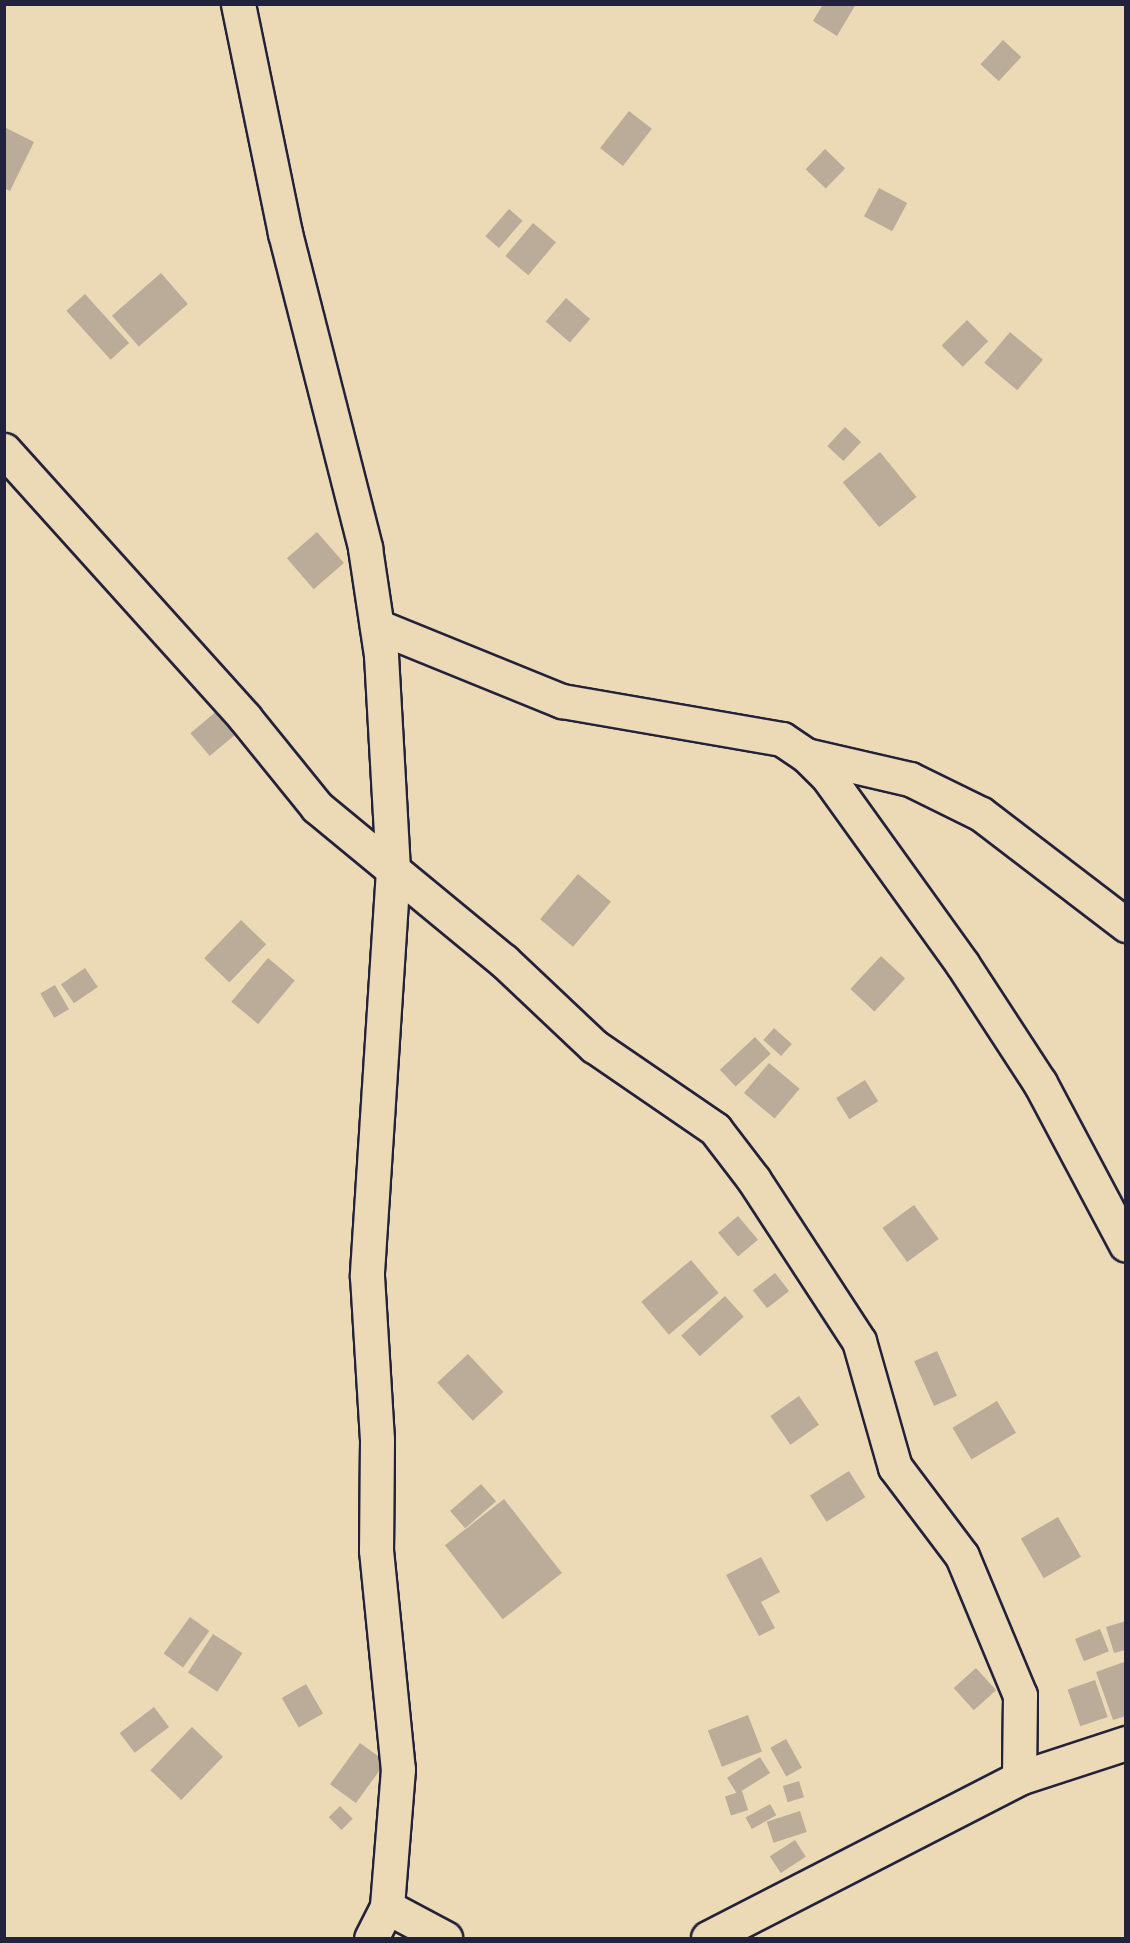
<!DOCTYPE html>
<html>
<head>
<meta charset="utf-8">
<style>
  body { margin:0 }
  #map { position:relative; width:1130px; height:1943px; overflow:hidden; background:#ecdab7; font-family:Mynerve,sans-serif }
  div>[style] { position:absolute }
  .building>* { inset:0; background:#baac98; transform-origin:0 0 }
  .roads { filter:drop-shadow(2px 0 #22223b) drop-shadow(-2px 0 #22223b) drop-shadow(0 2px #22223b) drop-shadow(0 -2px #22223b) }
  .minor>* { height:33px; margin:-16.5px; padding:0 16.5px; transform-origin:16.5px; border-radius:16.5px; background:#ecdab7 }
  span { translate:-50% -50%; white-space:nowrap; text-align:center; line-height:1.15; -webkit-text-stroke:4.5px #ecdab7; paint-order:stroke }
  .frame { position:absolute; inset:0; border:6px solid #22223b; pointer-events:none }
</style>
</head>
<body>
<div id="map">
  <div class="building">
    <div style="clip-path:polygon(823px 4px,856px 4px,837px 36px,813px 21px)"></div>
    <div style="left:1003px;top:40px;width:25px;height:33px;rotate:43deg"></div>
    <div style="left:629px;top:111px;width:29px;height:47px;rotate:38deg"></div>
    <div style="clip-path:polygon(4px 127px,34px 142px,10px 191px,4px 188px)"></div>
    <div style="left:825px;top:149px;width:28px;height:28px;rotate:44deg"></div>
    <div style="left:879px;top:188px;width:32px;height:32px;rotate:28deg"></div>
    <div style="left:509px;top:209px;width:18px;height:36px;rotate:41deg"></div>
    <div style="left:533px;top:223px;width:30px;height:43px;rotate:40deg"></div>
    <div style="left:161px;top:273px;width:41px;height:65px;rotate:49deg"></div>
    <div style="left:85px;top:294px;width:66px;height:25px;rotate:48deg"></div>
    <div style="left:566px;top:298px;width:32px;height:31px;rotate:41deg"></div>
    <div style="left:967px;top:320px;width:30px;height:36px;rotate:45deg"></div>
    <div style="left:1010px;top:332px;width:43px;height:40px;rotate:40deg"></div>
    <div style="left:845px;top:427px;width:22px;height:26px;rotate:43deg"></div>
    <div style="left:880px;top:452px;width:58px;height:48px;rotate:51deg"></div>
    <div style="left:317px;top:532px;width:41px;height:40px;rotate:49deg"></div>
    <div style="left:218px;top:710px;width:30px;height:36px;rotate:50deg"></div>
    <div style="left:578px;top:874px;width:43px;height:59px;rotate:40deg"></div>
    <div style="left:241px;top:920px;width:35px;height:53px;rotate:44deg"></div>
    <div style="left:881px;top:956px;width:33px;height:45px;rotate:43deg"></div>
    <div style="left:268px;top:958px;width:35px;height:57px;rotate:40deg"></div>
    <div style="left:85px;top:968px;width:23px;height:29px;rotate:56deg"></div>
    <div style="left:55px;top:985px;width:28px;height:17px;rotate:60deg"></div>
    <div style="left:774px;top:1028px;width:24px;height:16px;rotate:42deg"></div>
    <div style="left:755px;top:1037px;width:23px;height:48px;rotate:47deg"></div>
    <div style="left:769px;top:1063px;width:40px;height:39px;rotate:40deg"></div>
    <div style="left:865px;top:1080px;width:25px;height:34px;rotate:58deg"></div>
    <div style="left:914px;top:1205px;width:42px;height:39px;rotate:54deg"></div>
    <div style="left:738px;top:1216px;width:31px;height:26px;rotate:50deg"></div>
    <div style="left:691px;top:1260px;width:43px;height:65px;rotate:50deg"></div>
    <div style="left:775px;top:1273px;width:23px;height:28px;rotate:52deg"></div>
    <div style="left:725px;top:1296px;width:28px;height:59px;rotate:48deg"></div>
    <div style="left:937px;top:1351px;width:49px;height:25px;rotate:66deg"></div>
    <div style="left:468px;top:1354px;width:52px;height:42px;rotate:47deg"></div>
    <div style="left:799px;top:1396px;width:35px;height:35px;rotate:55deg"></div>
    <div style="left:997px;top:1401px;width:37px;height:52px;rotate:59deg"></div>
    <div style="left:849px;top:1471px;width:31px;height:46px;rotate:58deg"></div>
    <div style="left:481px;top:1484px;width:23px;height:41px;rotate:49deg"></div>
    <div style="left:504px;top:1499px;width:94px;height:75px;rotate:52deg"></div>
    <div style="left:1058px;top:1517px;width:46px;height:43px;rotate:60deg"></div>
    <div style="clip-path:polygon(761px 1557px,780px 1592px,761px 1602px,775px 1628px,759px 1636px,726px 1575px)"></div>
    <div style="left:190px;top:1617px;width:24px;height:45px;rotate:36deg"></div>
    <div style="clip-path:polygon(1126px 1621px,1126px 1650px,1114px 1653px,1106px 1627px)"></div>
    <div style="left:1100px;top:1629px;width:24px;height:27px;rotate:68deg"></div>
    <div style="left:213px;top:1634px;width:35px;height:46px;rotate:33deg"></div>
    <div style="clip-path:polygon(1124px 1662px,1126px 1716px,1113px 1720px,1096px 1672px)"></div>
    <div style="left:976px;top:1668px;width:30px;height:30px;rotate:48deg"></div>
    <div style="left:1095px;top:1680px;width:39px;height:29px;rotate:71deg"></div>
    <div style="left:306px;top:1684px;width:34px;height:28px;rotate:60deg"></div>
    <div style="left:154px;top:1707px;width:25px;height:43px;rotate:53deg"></div>
    <div style="left:748px;top:1715px;width:39px;height:43px;rotate:69deg"></div>
    <div style="left:192px;top:1727px;width:43px;height:60px;rotate:44deg"></div>
    <div style="left:786px;top:1739px;width:33px;height:18px;rotate:61deg"></div>
    <div style="left:360px;top:1743px;width:32px;height:51px;rotate:36deg"></div>
    <div style="left:760px;top:1757px;width:19px;height:39px;rotate:58deg"></div>
    <div style="left:799px;top:1781px;width:17px;height:17px;rotate:73deg"></div>
    <div style="left:742px;top:1791px;width:20px;height:18px;rotate:72deg"></div>
    <div style="left:770px;top:1804px;width:13px;height:28px;rotate:61deg"></div>
    <div style="left:340px;top:1806px;width:18px;height:16px;rotate:45deg"></div>
    <div style="left:800px;top:1811px;width:22px;height:35px;rotate:72deg"></div>
    <div style="left:795px;top:1840px;width:20px;height:30px;rotate:57deg"></div>
  </div>
  <div class="roads">
    <div class="minor">
      <div style="left:238px;top:4px;width:234px;rotate:78.4deg"></div>
      <div style="left:285px;top:233px;width:325px;rotate:75.7deg"></div>
      <div style="left:365px;top:548px;width:108px;rotate:81.5deg"></div>
      <div style="left:381px;top:655px;width:215px;rotate:86.8deg"></div>
      <div style="left:393px;top:870px;width:407px;rotate:93.7deg"></div>
      <div style="left:367px;top:1276px;width:164px;rotate:86.5deg"></div>
      <div style="left:377px;top:1440px;width:110px;rotate:90.5deg"></div>
      <div style="left:376px;top:1550px;width:220px;rotate:84.3deg"></div>
      <div style="left:398px;top:1769px;width:138px;rotate:94.6deg"></div>
      <div style="left:387px;top:1907px;width:35px;rotate:117deg"></div>
      <div style="left:4px;top:450px;width:360px;rotate:48deg"></div>
      <div style="left:245px;top:718px;width:114px;rotate:51deg"></div>
      <div style="left:317px;top:807px;width:242px;rotate:39.5deg"></div>
      <div style="left:504px;top:961px;width:124px;rotate:43.4deg"></div>
      <div style="left:594px;top:1046px;width:147px;rotate:34.4deg"></div>
      <div style="left:715px;top:1129px;width:64px;rotate:52.6deg"></div>
      <div style="left:754px;top:1180px;width:192px;rotate:56.9deg"></div>
      <div style="left:859px;top:1341px;width:131px;rotate:74.1deg"></div>
      <div style="left:895px;top:1467px;width:111px;rotate:53deg"></div>
      <div style="left:962px;top:1556px;width:151px;rotate:67.4deg"></div>
      <div style="left:1020px;top:1695px;width:83px;rotate:90.7deg"></div>
      <div style="left:377px;top:626px;width:200px;rotate:22.1deg"></div>
      <div style="left:562px;top:701px;width:223px;rotate:9.8deg"></div>
      <div style="left:782px;top:739px;width:29px;rotate:34deg"></div>
      <div style="left:806px;top:755px;width:31px;rotate:45deg"></div>
      <div style="left:828px;top:777px;width:231px;rotate:54.3deg"></div>
      <div style="left:963px;top:965px;width:141px;rotate:56.9deg"></div>
      <div style="left:1040px;top:1083px;width:183px;rotate:62deg"></div>
      <div style="left:806px;top:755px;width:107px;rotate:13deg"></div>
      <div style="left:910px;top:779px;width:79px;rotate:26.2deg"></div>
      <div style="left:981px;top:814px;width:183px;rotate:37.4deg"></div>
      <div style="left:387px;top:1907px;width:66px;rotate:28.1deg"></div>
      <div style="left:708px;top:1938px;width:350px;rotate:-27.2deg"></div>
      <div style="left:1019px;top:1778px;width:113px;rotate:-18.1deg"></div>
    </div>
  </div>
  <div class="frame"></div>
</div>
</body>
</html>
